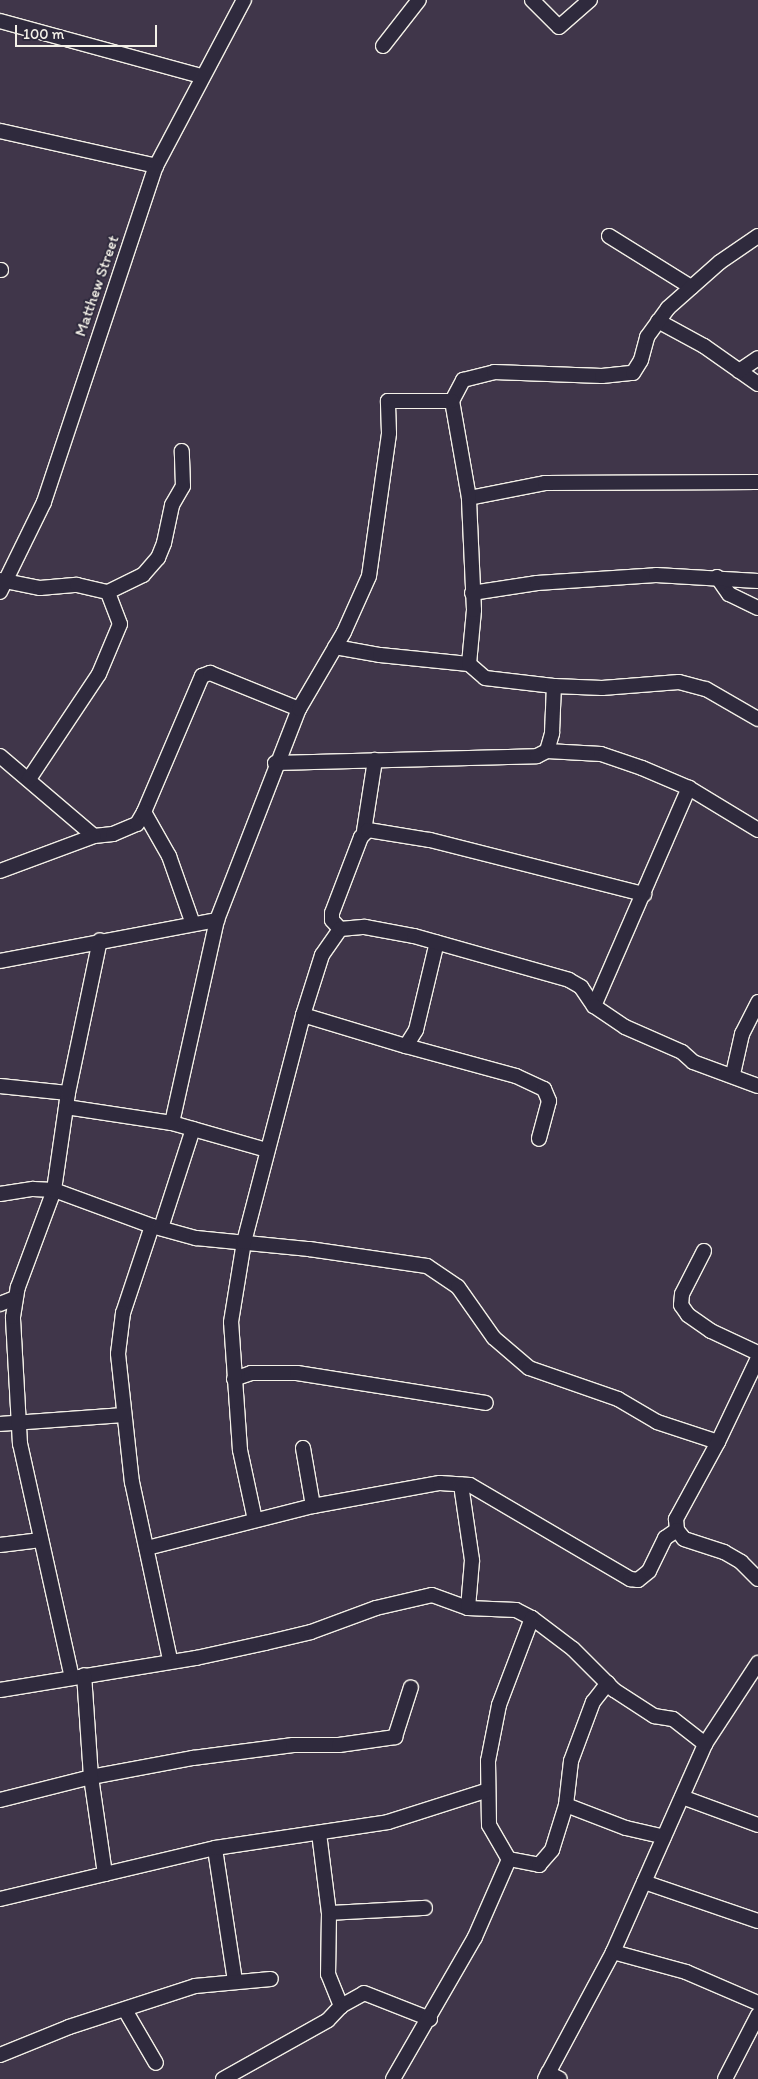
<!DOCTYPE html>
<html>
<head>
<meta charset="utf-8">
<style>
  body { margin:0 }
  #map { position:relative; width:758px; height:2079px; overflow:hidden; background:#40364a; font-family:Itim,sans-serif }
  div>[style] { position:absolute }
  .roads { filter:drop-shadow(1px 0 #f4f1e8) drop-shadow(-1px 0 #f4f1e8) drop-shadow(0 1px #f4f1e8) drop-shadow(0 -1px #f4f1e8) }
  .minor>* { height:14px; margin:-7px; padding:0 7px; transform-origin:7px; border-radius:7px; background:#2f2a3d }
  span { translate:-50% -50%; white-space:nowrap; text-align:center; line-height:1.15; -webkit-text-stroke:4px #2f2a3d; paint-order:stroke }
  .street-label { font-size:16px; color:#f4f1e8 }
  .scale { position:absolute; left:15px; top:25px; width:142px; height:22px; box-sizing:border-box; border:2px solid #f4f1e8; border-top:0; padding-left:6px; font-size:15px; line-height:18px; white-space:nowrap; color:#f4f1e8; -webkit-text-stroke:4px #2f2a3d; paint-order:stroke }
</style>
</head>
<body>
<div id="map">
  <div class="roads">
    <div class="minor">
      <div style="left:532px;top:0;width:38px;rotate:45deg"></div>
      <div style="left:559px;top:27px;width:41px;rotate:-41.1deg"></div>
      <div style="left:0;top:21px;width:208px;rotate:15.3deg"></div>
      <div style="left:383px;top:46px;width:58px;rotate:-52deg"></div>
      <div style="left:0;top:131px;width:160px;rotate:12.6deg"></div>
      <div style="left:609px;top:236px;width:97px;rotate:31.9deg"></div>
      <div style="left:0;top:270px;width:1px"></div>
      <div style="left:658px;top:321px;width:52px;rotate:28.5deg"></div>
      <div style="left:704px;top:346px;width:66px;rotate:35.1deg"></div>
      <div style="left:739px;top:371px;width:23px;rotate:-34deg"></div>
      <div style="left:469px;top:498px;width:77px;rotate:-11.2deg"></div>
      <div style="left:545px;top:483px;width:213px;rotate:-0.3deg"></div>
      <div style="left:717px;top:577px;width:21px;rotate:55deg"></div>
      <div style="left:729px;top:594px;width:32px;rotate:26deg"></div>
      <div style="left:0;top:580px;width:41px;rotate:11.3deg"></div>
      <div style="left:40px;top:588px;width:37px;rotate:-5deg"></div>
      <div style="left:77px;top:585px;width:32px;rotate:13deg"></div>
      <div style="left:108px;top:592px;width:39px;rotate:-26deg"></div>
      <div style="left:143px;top:575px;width:23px;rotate:-49deg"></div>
      <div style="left:158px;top:558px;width:16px;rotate:-68deg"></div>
      <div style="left:164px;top:543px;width:39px;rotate:-78deg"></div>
      <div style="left:172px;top:505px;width:22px;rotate:-60deg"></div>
      <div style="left:183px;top:486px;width:35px;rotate:-92deg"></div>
      <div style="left:0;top:592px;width:100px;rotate:-63.9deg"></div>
      <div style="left:44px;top:502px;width:354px;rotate:-71.6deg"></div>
      <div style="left:156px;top:166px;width:188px;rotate:-62.1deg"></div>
      <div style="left:472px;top:593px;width:66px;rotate:-8.7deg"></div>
      <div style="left:537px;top:583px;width:119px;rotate:-3.8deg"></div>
      <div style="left:656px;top:575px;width:102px;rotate:3.4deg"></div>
      <div style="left:335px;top:647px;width:46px;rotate:10.1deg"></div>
      <div style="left:380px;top:655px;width:89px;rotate:5.8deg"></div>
      <div style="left:469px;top:664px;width:21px;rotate:41deg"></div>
      <div style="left:485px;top:678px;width:69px;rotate:6.6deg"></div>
      <div style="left:554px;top:686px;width:48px;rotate:2.4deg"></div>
      <div style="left:602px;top:688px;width:77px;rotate:-4.5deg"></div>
      <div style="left:679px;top:682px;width:28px;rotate:15deg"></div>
      <div style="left:706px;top:689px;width:60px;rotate:30deg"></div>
      <div style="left:469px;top:664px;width:54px;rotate:-84.7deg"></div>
      <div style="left:474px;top:610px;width:112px;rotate:-92.6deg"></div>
      <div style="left:469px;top:498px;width:98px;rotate:-99.9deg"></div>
      <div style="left:452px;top:401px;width:24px;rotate:-62deg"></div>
      <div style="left:463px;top:380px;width:32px;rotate:-14deg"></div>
      <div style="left:494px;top:372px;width:108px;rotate:2.1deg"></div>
      <div style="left:602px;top:376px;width:31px;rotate:-6deg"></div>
      <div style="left:633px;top:373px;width:15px;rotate:-58deg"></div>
      <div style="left:641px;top:360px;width:24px;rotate:-75deg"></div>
      <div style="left:647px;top:337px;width:36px;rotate:-54deg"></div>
      <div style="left:668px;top:308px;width:69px;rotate:-41.5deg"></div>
      <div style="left:720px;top:262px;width:46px;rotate:-34.4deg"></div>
      <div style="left:547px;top:751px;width:54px;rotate:3.2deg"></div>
      <div style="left:601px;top:754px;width:43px;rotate:18.9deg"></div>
      <div style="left:642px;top:768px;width:51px;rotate:23.1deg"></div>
      <div style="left:689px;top:788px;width:81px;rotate:31.3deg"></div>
      <div style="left:0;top:756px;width:123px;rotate:40.4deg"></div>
      <div style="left:94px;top:836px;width:19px;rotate:-6deg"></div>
      <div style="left:113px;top:834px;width:26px;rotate:-23deg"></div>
      <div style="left:137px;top:824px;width:14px;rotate:-60deg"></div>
      <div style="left:144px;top:812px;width:148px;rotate:-66.9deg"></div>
      <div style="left:202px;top:676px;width:9px;rotate:-21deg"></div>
      <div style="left:210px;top:673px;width:96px;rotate:22deg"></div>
      <div style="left:275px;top:763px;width:262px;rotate:-1.5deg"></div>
      <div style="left:537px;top:756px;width:11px;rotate:-27deg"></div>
      <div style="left:547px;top:751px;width:19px;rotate:-74deg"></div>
      <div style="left:552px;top:733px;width:47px;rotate:-87.6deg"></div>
      <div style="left:29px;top:779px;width:126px;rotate:-56.3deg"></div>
      <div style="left:99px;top:674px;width:54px;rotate:-67.2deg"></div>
      <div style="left:120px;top:624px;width:34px;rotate:-111deg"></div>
      <div style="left:144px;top:812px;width:51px;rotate:60.4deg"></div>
      <div style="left:169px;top:856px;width:72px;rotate:70.6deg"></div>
      <div style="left:364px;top:831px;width:72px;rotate:-81.2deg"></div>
      <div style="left:0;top:871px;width:100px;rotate:-20.4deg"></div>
      <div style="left:340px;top:929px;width:12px;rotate:-132deg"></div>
      <div style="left:332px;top:920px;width:7px;rotate:-90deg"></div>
      <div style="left:332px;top:913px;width:81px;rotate:-69.1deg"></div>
      <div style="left:361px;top:837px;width:10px;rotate:-45deg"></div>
      <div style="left:368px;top:830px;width:63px;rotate:9.2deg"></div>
      <div style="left:430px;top:840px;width:221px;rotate:14.2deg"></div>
      <div style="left:0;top:961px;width:221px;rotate:-10.7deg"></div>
      <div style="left:217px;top:920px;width:226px;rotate:-68.8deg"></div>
      <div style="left:299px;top:709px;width:89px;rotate:-59.7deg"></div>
      <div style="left:344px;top:632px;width:61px;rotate:-65.9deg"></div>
      <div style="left:369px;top:576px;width:144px;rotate:-82deg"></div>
      <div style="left:389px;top:433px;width:32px;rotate:-92deg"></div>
      <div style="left:388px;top:401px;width:64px"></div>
      <div style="left:594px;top:1006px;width:238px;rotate:-66.5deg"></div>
      <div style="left:303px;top:1015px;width:108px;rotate:16.8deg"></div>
      <div style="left:406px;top:1046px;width:19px;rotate:-58deg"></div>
      <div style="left:416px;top:1030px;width:90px;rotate:-76.6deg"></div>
      <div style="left:406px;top:1046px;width:114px;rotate:15.3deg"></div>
      <div style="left:516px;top:1076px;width:31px;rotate:25deg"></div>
      <div style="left:544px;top:1089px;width:13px;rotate:67deg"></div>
      <div style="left:549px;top:1101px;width:39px;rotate:105deg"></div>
      <div style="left:733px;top:1074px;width:41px;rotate:-77.3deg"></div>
      <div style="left:742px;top:1034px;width:36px;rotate:-63deg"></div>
      <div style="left:0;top:1086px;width:68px;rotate:5.9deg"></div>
      <div style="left:66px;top:1107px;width:107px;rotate:8.6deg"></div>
      <div style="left:172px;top:1123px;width:99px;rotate:15.9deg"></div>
      <div style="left:172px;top:1123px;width:208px;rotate:-77.5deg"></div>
      <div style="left:0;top:1194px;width:33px;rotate:-9deg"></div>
      <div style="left:33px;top:1189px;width:21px;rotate:3deg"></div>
      <div style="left:54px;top:1190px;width:104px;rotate:20.2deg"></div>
      <div style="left:152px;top:1226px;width:46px;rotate:15.3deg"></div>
      <div style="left:196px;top:1238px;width:114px;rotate:5.6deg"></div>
      <div style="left:309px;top:1249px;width:119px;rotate:8.2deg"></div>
      <div style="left:427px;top:1266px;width:37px;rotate:34deg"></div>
      <div style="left:458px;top:1287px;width:62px;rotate:54.8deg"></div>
      <div style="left:494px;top:1338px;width:46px;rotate:40.6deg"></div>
      <div style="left:529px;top:1368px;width:94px;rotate:19.2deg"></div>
      <div style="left:618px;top:1399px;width:45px;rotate:30.5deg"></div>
      <div style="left:657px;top:1422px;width:64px;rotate:18.2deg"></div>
      <div style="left:152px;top:1226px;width:92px;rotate:108.4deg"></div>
      <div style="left:123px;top:1313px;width:41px;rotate:97deg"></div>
      <div style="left:118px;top:1354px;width:129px;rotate:83.8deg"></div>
      <div style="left:132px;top:1482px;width:182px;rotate:77.9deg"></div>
      <div style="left:161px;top:1228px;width:104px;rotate:-72.1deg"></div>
      <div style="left:704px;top:1251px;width:48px;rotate:117.1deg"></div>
      <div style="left:682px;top:1294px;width:11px;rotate:95deg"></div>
      <div style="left:681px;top:1305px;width:12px;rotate:55deg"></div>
      <div style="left:688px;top:1315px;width:28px;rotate:35deg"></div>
      <div style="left:711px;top:1331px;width:52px;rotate:25.1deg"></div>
      <div style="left:0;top:1304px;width:16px;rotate:-22deg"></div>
      <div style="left:758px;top:1358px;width:93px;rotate:115.5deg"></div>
      <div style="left:718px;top:1442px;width:88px;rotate:118.6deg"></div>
      <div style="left:676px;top:1519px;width:11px;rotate:85deg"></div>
      <div style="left:677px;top:1530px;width:11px;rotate:52deg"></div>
      <div style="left:684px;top:1539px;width:42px;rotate:18deg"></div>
      <div style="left:724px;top:1552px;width:20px;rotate:30deg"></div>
      <div style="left:741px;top:1562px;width:24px;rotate:45deg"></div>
      <div style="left:234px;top:1379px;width:18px;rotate:-19deg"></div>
      <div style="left:251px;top:1373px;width:46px"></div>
      <div style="left:297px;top:1373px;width:191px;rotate:9deg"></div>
      <div style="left:0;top:1424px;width:124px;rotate:-4.2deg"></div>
      <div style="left:303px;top:1448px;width:59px;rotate:80.2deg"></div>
      <div style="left:255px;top:1520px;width:72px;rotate:-102.1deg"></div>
      <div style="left:240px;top:1450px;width:128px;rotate:-94deg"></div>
      <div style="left:231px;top:1322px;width:81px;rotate:-80.8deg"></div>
      <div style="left:244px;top:1242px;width:235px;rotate:-75.4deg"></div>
      <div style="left:303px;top:1015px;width:63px;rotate:-72.4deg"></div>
      <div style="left:322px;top:955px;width:32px;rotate:-55deg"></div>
      <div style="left:340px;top:929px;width:25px;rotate:-5deg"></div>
      <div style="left:365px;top:927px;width:50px;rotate:10.4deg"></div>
      <div style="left:414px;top:936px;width:161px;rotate:15.8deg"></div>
      <div style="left:569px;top:980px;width:14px;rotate:30deg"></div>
      <div style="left:581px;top:987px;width:23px;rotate:56deg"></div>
      <div style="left:594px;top:1006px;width:37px;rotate:34deg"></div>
      <div style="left:625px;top:1027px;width:62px;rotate:23.7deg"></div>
      <div style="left:682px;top:1052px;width:15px;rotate:42deg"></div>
      <div style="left:693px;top:1062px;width:69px;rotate:20.3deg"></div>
      <div style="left:0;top:1545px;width:39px;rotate:-7deg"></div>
      <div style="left:147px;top:1548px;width:171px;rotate:-14.2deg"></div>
      <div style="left:313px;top:1506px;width:129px;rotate:-10.3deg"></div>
      <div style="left:440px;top:1483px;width:30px;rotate:4deg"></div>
      <div style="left:470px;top:1485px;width:186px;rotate:30.4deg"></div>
      <div style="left:630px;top:1579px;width:8px;rotate:7deg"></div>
      <div style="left:638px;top:1580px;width:14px;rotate:-39deg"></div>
      <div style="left:649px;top:1571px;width:37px;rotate:-64deg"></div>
      <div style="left:665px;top:1538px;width:14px;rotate:-34deg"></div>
      <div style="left:468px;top:1608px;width:48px;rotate:2.4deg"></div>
      <div style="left:516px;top:1610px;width:18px;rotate:27deg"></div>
      <div style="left:532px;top:1618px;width:51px;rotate:37.1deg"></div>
      <div style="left:573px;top:1649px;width:58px;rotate:45deg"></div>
      <div style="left:614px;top:1690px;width:48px;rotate:33deg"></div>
      <div style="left:654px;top:1716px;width:19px;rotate:9deg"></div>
      <div style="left:673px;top:1719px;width:41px;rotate:38deg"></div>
      <div style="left:532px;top:1618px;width:93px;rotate:110.8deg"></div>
      <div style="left:499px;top:1705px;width:57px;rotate:101.1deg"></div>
      <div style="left:488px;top:1761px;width:64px;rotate:89.1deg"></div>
      <div style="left:489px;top:1825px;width:39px;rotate:60deg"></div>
      <div style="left:509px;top:1859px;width:31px;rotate:11deg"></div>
      <div style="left:539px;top:1865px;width:20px;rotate:-49deg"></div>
      <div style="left:552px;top:1850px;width:47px;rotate:-72.7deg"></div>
      <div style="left:566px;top:1805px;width:44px;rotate:-83.5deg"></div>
      <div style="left:571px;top:1761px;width:63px;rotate:-69.6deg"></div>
      <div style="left:593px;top:1702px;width:24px;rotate:-52deg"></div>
      <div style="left:72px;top:1678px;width:240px;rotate:-102.5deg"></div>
      <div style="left:20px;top:1444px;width:127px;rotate:-93.2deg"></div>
      <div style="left:13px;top:1317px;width:30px;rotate:-81deg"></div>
      <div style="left:18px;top:1287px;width:103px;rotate:-69.6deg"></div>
      <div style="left:54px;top:1190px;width:98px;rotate:-81.8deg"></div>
      <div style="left:68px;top:1093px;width:156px;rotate:-78.2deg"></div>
      <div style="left:0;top:1690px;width:199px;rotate:-9.3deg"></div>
      <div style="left:196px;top:1658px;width:71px;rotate:-12.3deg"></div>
      <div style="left:265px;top:1643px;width:47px;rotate:-13.4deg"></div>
      <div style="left:311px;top:1632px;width:69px;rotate:-20.3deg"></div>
      <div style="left:376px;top:1608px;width:57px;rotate:-13.1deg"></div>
      <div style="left:432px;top:1595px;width:38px;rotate:20deg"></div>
      <div style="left:468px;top:1608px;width:48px;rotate:-85.2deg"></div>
      <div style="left:472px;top:1560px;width:76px;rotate:-98.3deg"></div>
      <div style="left:682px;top:1797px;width:81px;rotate:20.2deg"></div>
      <div style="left:0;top:1800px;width:94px;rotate:-14.2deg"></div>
      <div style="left:91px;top:1777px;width:104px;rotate:-10.6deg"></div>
      <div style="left:193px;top:1758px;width:101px;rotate:-7.4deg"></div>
      <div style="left:293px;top:1745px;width:46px"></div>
      <div style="left:339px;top:1745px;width:57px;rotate:-8.1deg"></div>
      <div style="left:395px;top:1737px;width:52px;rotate:-72.3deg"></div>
      <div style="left:566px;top:1805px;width:64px;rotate:21deg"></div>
      <div style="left:626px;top:1828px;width:39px;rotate:13deg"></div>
      <div style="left:319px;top:1833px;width:81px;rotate:82.9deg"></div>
      <div style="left:329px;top:1913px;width:61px;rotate:90.9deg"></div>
      <div style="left:328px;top:1974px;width:35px;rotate:68deg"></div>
      <div style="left:105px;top:1874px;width:113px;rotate:-13.3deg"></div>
      <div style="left:644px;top:1882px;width:120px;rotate:18.9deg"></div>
      <div style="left:0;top:1899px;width:108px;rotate:-13.4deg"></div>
      <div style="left:105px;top:1874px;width:98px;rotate:-98.2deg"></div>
      <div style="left:91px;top:1777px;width:102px;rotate:-93.9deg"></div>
      <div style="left:329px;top:1913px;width:96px;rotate:-3deg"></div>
      <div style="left:613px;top:1952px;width:76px;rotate:15.3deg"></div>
      <div style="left:686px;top:1972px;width:78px;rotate:23.3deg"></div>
      <div style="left:235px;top:1981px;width:134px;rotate:-98.6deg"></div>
      <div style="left:215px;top:1848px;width:175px;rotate:-8.5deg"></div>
      <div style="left:388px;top:1822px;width:105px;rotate:-17.7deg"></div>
      <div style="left:125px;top:2010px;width:61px;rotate:59.7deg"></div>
      <div style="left:0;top:2055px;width:74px;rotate:-22.1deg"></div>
      <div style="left:69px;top:2027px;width:133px;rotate:-18deg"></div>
      <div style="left:195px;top:1986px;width:76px;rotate:-5.3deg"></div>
      <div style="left:548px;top:2073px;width:13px;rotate:27deg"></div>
      <div style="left:223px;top:2079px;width:120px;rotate:-29.3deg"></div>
      <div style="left:328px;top:2020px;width:19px;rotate:-47deg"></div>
      <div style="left:341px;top:2006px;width:26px;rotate:-29deg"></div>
      <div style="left:364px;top:1993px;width:71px;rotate:21.5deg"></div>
      <div style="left:393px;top:2079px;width:164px;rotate:-60deg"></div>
      <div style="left:475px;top:1937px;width:85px;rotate:-66.4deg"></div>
      <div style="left:545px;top:2079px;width:144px;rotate:-61.8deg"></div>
      <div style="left:613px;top:1952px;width:227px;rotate:-66.1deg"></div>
      <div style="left:705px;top:1744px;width:97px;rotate:-56.8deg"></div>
      <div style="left:725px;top:2079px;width:72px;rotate:-62.7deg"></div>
    </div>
  </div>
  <div class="street-label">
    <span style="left:97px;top:286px;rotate:-71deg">Matthew Street</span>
  </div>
  <div class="scale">100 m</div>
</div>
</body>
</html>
